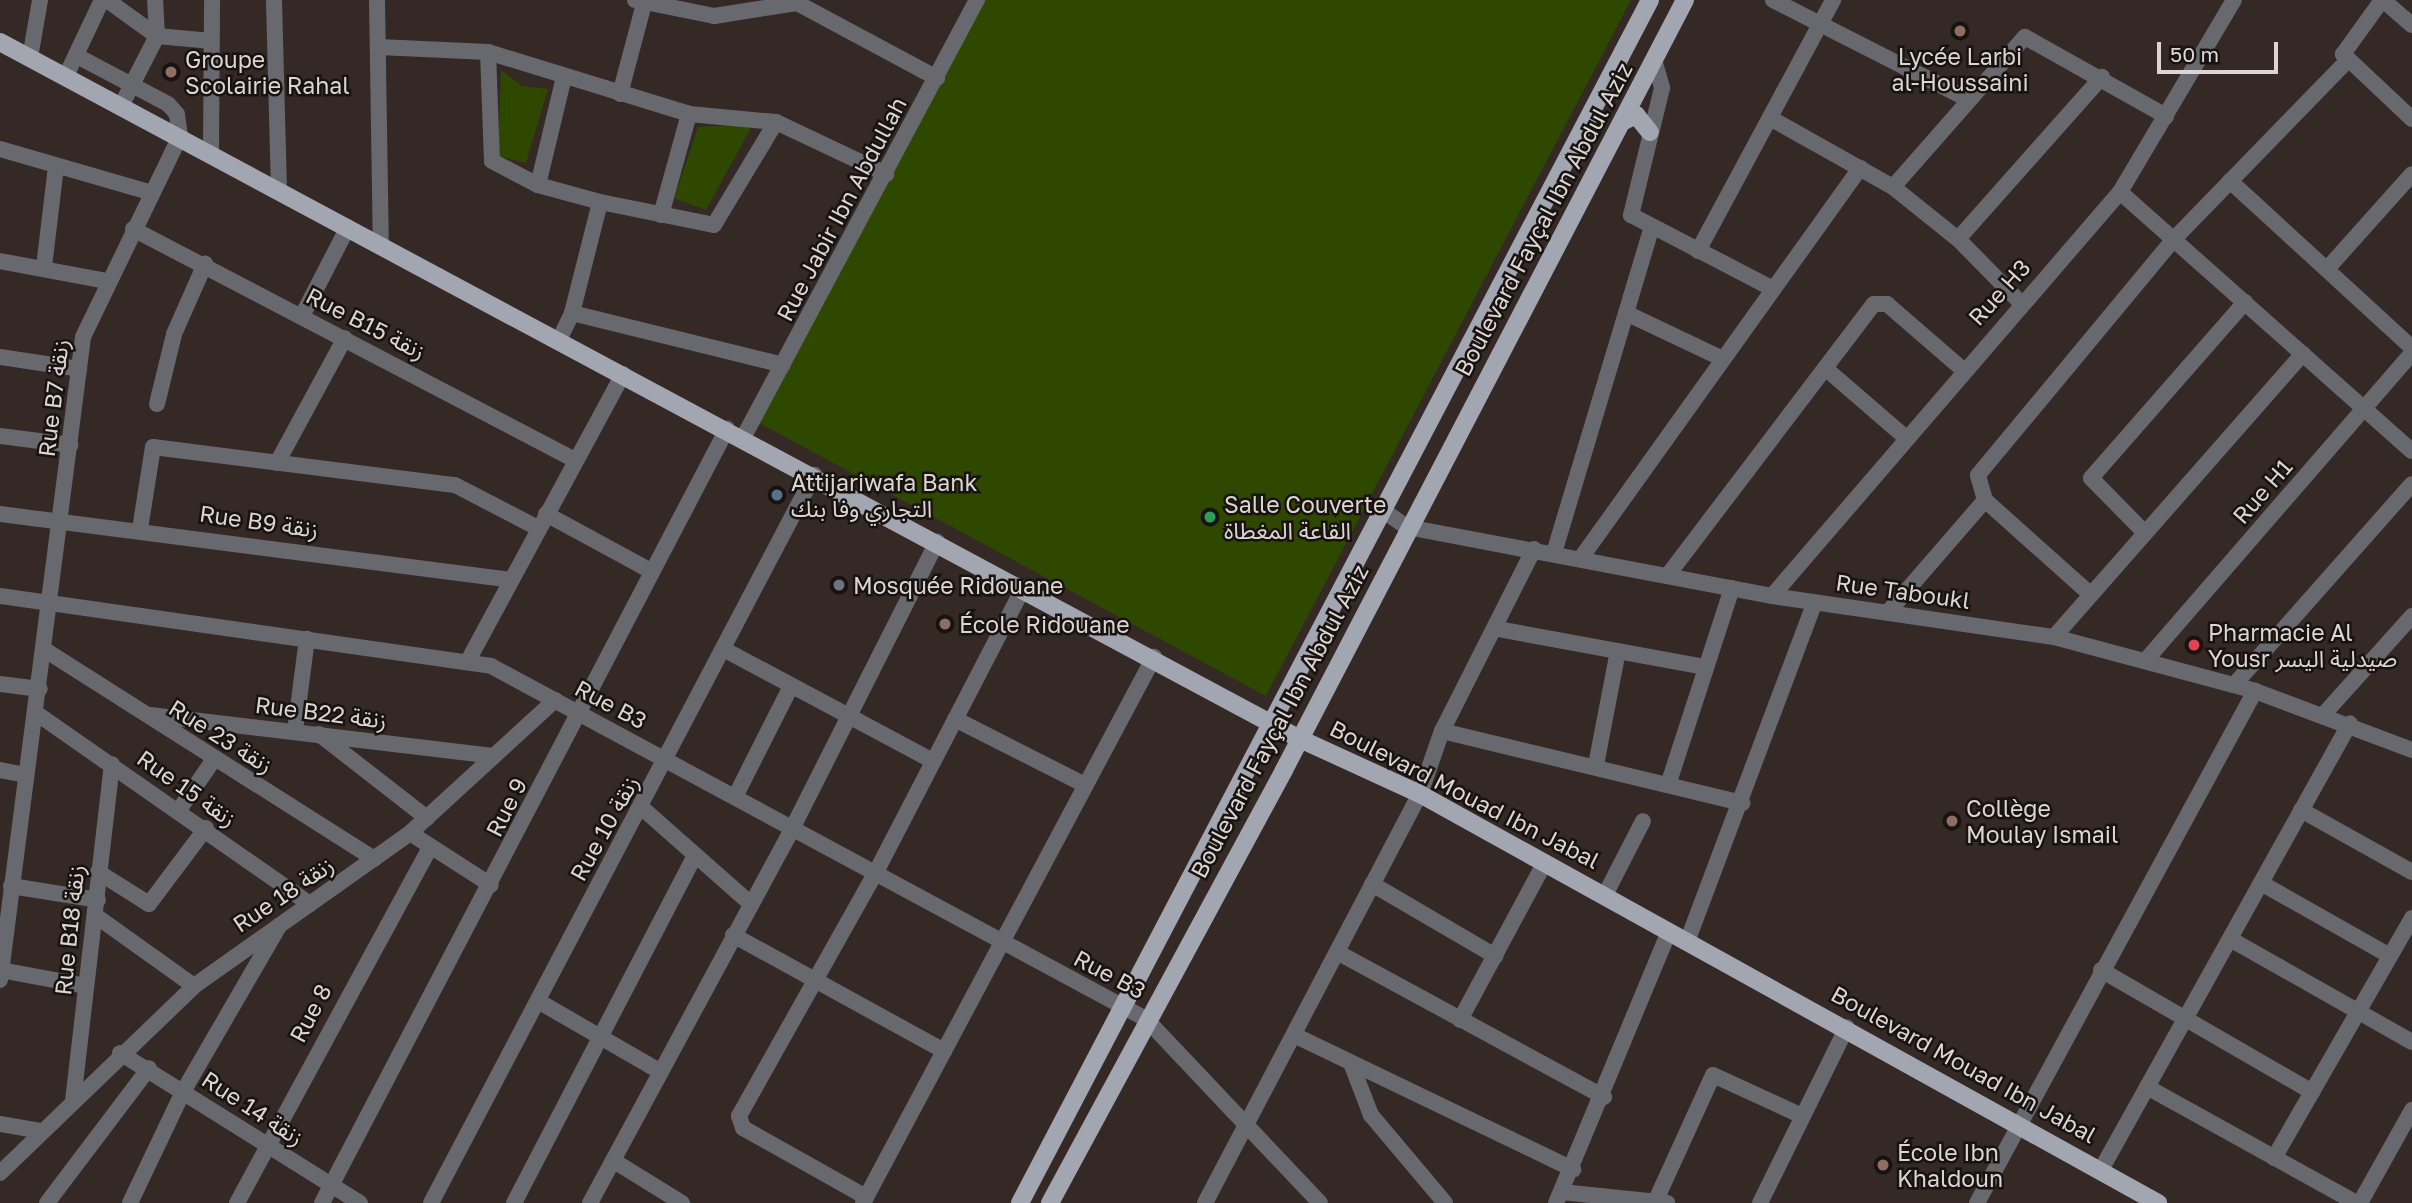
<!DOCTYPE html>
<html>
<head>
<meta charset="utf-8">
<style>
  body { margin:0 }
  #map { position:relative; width:2412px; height:1203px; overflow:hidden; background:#342925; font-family:"Golos Text","Noto Sans Arabic",sans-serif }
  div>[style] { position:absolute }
  .green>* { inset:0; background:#2f4800 }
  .minor>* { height:16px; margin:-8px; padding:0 8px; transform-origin:8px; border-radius:8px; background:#67696e }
  .major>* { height:18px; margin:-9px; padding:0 9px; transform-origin:9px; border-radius:9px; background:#a1a6b0 }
  .dots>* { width:19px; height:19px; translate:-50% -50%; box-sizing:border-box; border:4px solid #181311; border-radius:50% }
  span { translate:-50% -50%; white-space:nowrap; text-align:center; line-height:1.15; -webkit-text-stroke:5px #181311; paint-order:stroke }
  .poi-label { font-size:23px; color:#dcd5d2 }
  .left { translate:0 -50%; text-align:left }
  .street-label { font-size:23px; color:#dcd5d2 }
  .scale { position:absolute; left:2157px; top:42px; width:121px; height:32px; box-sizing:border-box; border:4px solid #dcd5d2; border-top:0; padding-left:9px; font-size:21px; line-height:24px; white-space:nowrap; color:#dcd5d2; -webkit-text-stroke:5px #181311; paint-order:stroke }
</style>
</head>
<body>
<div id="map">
  <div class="green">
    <div style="clip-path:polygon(983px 0,1631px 0,1266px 696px,759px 423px)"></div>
    <div style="clip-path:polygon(501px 70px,522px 86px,548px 89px,526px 163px,498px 156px)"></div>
    <div style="clip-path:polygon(753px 124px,706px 210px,674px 198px,698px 127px)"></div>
  </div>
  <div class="minor">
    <div style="left:107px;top:0;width:62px;rotate:35.8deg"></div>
    <div style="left:157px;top:36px;width:55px;rotate:5.2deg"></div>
    <div style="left:274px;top:0;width:189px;rotate:88.5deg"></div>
    <div style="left:377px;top:0;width:244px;rotate:89.1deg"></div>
    <div style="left:635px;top:0;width:81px;rotate:11.4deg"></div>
    <div style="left:714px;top:16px;width:84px;rotate:-8.9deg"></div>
    <div style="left:797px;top:3px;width:159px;rotate:28.2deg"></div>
    <div style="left:1773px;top:0;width:218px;rotate:27deg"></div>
    <div style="left:2382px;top:0;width:67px;rotate:125.8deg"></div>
    <div style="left:2343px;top:54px;width:95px;rotate:43.3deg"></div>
    <div style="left:2383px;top:0;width:38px;rotate:41deg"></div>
    <div style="left:379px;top:47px;width:109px;rotate:2.6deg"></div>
    <div style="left:488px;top:52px;width:210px;rotate:17.1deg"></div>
    <div style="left:689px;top:114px;width:87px;rotate:5.3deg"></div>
    <div style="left:776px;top:122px;width:122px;rotate:25.3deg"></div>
    <div style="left:488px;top:52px;width:109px;rotate:87.9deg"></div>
    <div style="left:492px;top:161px;width:52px;rotate:27.6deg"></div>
    <div style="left:538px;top:185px;width:64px;rotate:15.3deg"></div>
    <div style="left:600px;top:202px;width:116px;rotate:11.4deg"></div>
    <div style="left:714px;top:225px;width:120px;rotate:-59deg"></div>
    <div style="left:30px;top:58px;width:59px;rotate:-80.2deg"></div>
    <div style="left:1655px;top:63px;width:26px;rotate:74deg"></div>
    <div style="left:1662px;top:88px;width:131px;rotate:103.7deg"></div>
    <div style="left:1631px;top:215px;width:160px;rotate:27.5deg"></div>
    <div style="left:66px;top:76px;width:84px;rotate:-64.7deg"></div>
    <div style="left:620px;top:94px;width:97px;rotate:-75.1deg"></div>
    <div style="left:121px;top:106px;width:79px;rotate:-62.8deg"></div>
    <div style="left:157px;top:36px;width:36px;rotate:-93deg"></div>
    <div style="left:1770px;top:118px;width:141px;rotate:29.3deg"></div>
    <div style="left:1893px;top:187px;width:83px;rotate:38.7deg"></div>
    <div style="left:1958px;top:239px;width:88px;rotate:45.5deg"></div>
    <div style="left:0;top:149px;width:158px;rotate:16.1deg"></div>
    <div style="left:211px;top:152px;width:152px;rotate:-89.6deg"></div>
    <div style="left:2230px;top:181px;width:247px;rotate:42.5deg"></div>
    <div style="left:538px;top:185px;width:111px;rotate:-76.5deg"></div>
    <div style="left:1893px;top:187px;width:200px;rotate:-48.7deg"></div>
    <div style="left:2025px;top:37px;width:162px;rotate:29.3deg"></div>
    <div style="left:2120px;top:192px;width:390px;rotate:41.6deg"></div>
    <div style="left:661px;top:215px;width:105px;rotate:-74.5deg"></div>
    <div style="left:133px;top:229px;width:499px;rotate:27.6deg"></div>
    <div style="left:1958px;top:239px;width:217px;rotate:-48.4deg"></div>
    <div style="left:1698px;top:251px;width:285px;rotate:-61.7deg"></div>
    <div style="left:0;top:261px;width:109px;rotate:10.6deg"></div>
    <div style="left:44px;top:267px;width:102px;rotate:-83.2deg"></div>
    <div style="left:2327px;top:269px;width:127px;rotate:-48.2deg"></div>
    <div style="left:572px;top:313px;width:217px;rotate:13.8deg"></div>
    <div style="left:1626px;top:313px;width:107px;rotate:25.4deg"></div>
    <div style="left:302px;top:316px;width:100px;rotate:-62.7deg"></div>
    <div style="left:559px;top:340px;width:30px;rotate:-64deg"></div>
    <div style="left:572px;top:313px;width:114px;rotate:-75.8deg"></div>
    <div style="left:0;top:357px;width:80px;rotate:8.6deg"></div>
    <div style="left:1825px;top:368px;width:106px;rotate:40.8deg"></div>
    <div style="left:157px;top:404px;width:72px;rotate:-76.3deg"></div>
    <div style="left:174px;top:334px;width:77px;rotate:-66.1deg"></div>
    <div style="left:0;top:436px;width:71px;rotate:7.3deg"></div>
    <div style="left:743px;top:438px;width:497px;rotate:-61.9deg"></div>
    <div style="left:277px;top:463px;width:142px;rotate:-61.5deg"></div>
    <div style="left:1381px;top:509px;width:32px;rotate:35deg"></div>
    <div style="left:1407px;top:527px;width:371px;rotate:10.7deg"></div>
    <div style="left:1772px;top:596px;width:285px;rotate:8.3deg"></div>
    <div style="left:2054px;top:637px;width:208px;rotate:15deg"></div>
    <div style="left:2255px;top:691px;width:168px;rotate:20.6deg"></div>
    <div style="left:0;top:514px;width:516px;rotate:7.35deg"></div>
    <div style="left:546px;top:514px;width:119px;rotate:28.5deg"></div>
    <div style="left:140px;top:529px;width:83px;rotate:-81deg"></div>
    <div style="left:153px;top:447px;width:304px;rotate:7.2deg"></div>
    <div style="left:455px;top:485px;width:93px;rotate:27.4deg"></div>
    <div style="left:2145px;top:533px;width:77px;rotate:-134.5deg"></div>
    <div style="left:2091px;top:478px;width:234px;rotate:-48.8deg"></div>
    <div style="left:1554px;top:553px;width:338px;rotate:-73.3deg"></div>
    <div style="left:1581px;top:558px;width:480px;rotate:-54.4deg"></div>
    <div style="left:1668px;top:575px;width:340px;rotate:-52.8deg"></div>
    <div style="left:1874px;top:304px;width:13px"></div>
    <div style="left:1887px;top:304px;width:99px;rotate:40.9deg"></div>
    <div style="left:2090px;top:594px;width:141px;rotate:-138.2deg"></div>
    <div style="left:1985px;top:500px;width:26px;rotate:-106deg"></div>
    <div style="left:1978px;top:475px;width:307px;rotate:-50.3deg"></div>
    <div style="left:2174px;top:239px;width:250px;rotate:-45.8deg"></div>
    <div style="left:0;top:596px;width:496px;rotate:8.1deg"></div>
    <div style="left:491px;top:666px;width:744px;rotate:28.32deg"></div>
    <div style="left:1146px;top:1019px;width:253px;rotate:46.6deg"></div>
    <div style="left:1772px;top:596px;width:533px;rotate:-49.26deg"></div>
    <div style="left:2120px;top:192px;width:223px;rotate:-59.3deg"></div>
    <div style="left:1889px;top:611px;width:147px;rotate:-49.1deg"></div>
    <div style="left:1498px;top:629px;width:211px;rotate:10.4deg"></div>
    <div style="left:2054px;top:637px;width:377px;rotate:-48.7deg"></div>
    <div style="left:45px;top:650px;width:390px;rotate:32.4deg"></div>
    <div style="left:727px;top:651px;width:234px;rotate:28.1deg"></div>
    <div style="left:469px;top:659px;width:324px;rotate:-61.6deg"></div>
    <div style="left:2146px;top:660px;width:406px;rotate:-49.1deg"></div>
    <div style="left:0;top:684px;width:40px;rotate:7.1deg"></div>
    <div style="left:2234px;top:685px;width:268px;rotate:-48.5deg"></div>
    <div style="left:36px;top:713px;width:334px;rotate:34.9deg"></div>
    <div style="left:2324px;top:714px;width:132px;rotate:-48.1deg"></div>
    <div style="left:150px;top:715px;width:345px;rotate:6.8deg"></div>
    <div style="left:955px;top:719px;width:144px;rotate:26.9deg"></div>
    <div style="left:295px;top:731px;width:93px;rotate:-82.6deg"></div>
    <div style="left:1442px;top:731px;width:309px;rotate:13.5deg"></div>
    <div style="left:319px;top:734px;width:137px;rotate:37.9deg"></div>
    <div style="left:1596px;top:765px;width:116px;rotate:-79.1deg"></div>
    <div style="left:0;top:770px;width:25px;rotate:11deg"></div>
    <div style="left:1669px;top:782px;width:204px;rotate:-72deg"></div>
    <div style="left:735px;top:797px;width:124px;rotate:-63.2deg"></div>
    <div style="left:641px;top:807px;width:145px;rotate:41.4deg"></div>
    <div style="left:179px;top:810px;width:62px;rotate:-55.5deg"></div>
    <div style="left:2301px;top:810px;width:127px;rotate:29.2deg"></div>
    <div style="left:410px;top:833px;width:96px;rotate:32.7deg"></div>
    <div style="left:98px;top:872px;width:60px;rotate:32.1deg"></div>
    <div style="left:149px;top:904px;width:95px;rotate:-53.1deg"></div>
    <div style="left:2261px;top:883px;width:148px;rotate:29.5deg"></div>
    <div style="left:1372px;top:884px;width:143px;rotate:30.3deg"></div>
    <div style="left:11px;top:886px;width:88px;rotate:9.1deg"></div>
    <div style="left:1605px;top:895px;width:83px;rotate:-62.8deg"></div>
    <div style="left:96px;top:916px;width:120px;rotate:35.5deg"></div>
    <div style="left:733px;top:935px;width:241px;rotate:28.8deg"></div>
    <div style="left:2230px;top:939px;width:209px;rotate:29.5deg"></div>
    <div style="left:1687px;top:942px;width:363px;rotate:-69.4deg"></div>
    <div style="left:1337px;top:952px;width:304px;rotate:28.5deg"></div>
    <div style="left:1px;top:970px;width:86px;rotate:10.7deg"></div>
    <div style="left:2101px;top:970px;width:244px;rotate:30deg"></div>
    <div style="left:0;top:980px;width:648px;rotate:-82.64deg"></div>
    <div style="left:83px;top:337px;width:223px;rotate:-64.2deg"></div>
    <div style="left:180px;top:136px;width:22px;rotate:-98deg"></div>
    <div style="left:177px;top:114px;width:13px;rotate:-132deg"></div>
    <div style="left:168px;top:104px;width:103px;rotate:-152.2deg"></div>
    <div style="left:538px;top:1001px;width:142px;rotate:30deg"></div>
    <div style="left:1460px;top:1020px;width:179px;rotate:-61.7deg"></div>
    <div style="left:1294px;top:1035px;width:310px;rotate:25.7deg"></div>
    <div style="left:120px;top:1053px;width:283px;rotate:32deg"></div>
    <div style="left:1351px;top:1063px;width:56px;rotate:69deg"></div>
    <div style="left:1371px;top:1115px;width:115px;rotate:49.9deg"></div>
    <div style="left:2147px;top:1087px;width:239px;rotate:29deg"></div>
    <div style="left:73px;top:1101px;width:339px;rotate:-83.4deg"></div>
    <div style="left:0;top:1124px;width:42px;rotate:9.7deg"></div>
    <div style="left:2274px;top:1158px;width:277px;rotate:-60.1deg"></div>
    <div style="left:614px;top:1161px;width:80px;rotate:31.7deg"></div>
    <div style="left:2102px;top:1168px;width:509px;rotate:-60.87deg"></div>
    <div style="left:0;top:1173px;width:269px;rotate:-43.9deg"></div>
    <div style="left:194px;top:986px;width:265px;rotate:-35.3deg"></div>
    <div style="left:410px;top:833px;width:197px;rotate:-42.5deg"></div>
    <div style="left:1562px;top:1192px;width:106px;rotate:6deg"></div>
    <div style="left:866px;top:1197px;width:141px;rotate:-150.7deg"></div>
    <div style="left:743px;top:1128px;width:13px;rotate:-108deg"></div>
    <div style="left:739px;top:1116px;width:278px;rotate:-60.7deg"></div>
    <div style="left:875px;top:874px;width:322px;rotate:-62.6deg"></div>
    <div style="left:1656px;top:1200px;width:137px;rotate:-65.5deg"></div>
    <div style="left:1713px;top:1075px;width:98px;rotate:24.7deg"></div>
    <div style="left:47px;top:1203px;width:169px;rotate:-52.9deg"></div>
    <div style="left:130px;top:1203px;width:125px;rotate:-64.5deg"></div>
    <div style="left:184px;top:1090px;width:190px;rotate:-59.9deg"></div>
    <div style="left:237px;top:1203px;width:405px;rotate:-61.5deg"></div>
    <div style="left:322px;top:1203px;width:874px;rotate:-62.38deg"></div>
    <div style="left:431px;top:1203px;width:823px;rotate:-62.25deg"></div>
    <div style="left:514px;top:1203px;width:388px;rotate:-62.5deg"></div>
    <div style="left:590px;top:1203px;width:425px;rotate:-61.6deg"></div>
    <div style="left:792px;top:829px;width:322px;rotate:-63.2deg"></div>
    <div style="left:863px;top:1203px;width:619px;rotate:-61.94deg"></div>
    <div style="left:1205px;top:1203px;width:462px;rotate:-62.3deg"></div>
    <div style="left:1420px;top:794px;width:67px;rotate:-70.8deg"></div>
    <div style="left:1442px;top:731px;width:204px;rotate:-63.2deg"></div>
    <div style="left:1556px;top:1203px;width:294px;rotate:-67.4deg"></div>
    <div style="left:1760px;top:1203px;width:196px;rotate:-63.7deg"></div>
    <div style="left:1977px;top:1203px;width:583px;rotate:-61.5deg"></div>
    <div style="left:2360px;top:1203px;width:107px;rotate:-60.8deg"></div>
  </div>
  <div class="major">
    <div style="left:0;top:42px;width:1475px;rotate:28.2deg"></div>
    <div style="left:1300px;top:739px;width:132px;rotate:24.6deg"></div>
    <div style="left:1420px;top:794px;width:844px;rotate:29deg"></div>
    <div style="left:1622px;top:122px;width:16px;rotate:-27deg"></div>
    <div style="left:1636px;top:115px;width:22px;rotate:51deg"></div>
    <div style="left:1020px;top:1203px;width:1358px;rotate:-62.36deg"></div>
    <div style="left:1050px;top:1203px;width:492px;rotate:-61.6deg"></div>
    <div style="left:1284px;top:770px;width:868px;rotate:-62.49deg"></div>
  </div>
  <div class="dots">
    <div style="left:1960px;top:31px;background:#8d6e63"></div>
    <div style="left:171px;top:72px;background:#8d6e63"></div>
    <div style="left:777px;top:495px;background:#5c6f8a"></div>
    <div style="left:1210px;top:517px;background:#2e9e5b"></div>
    <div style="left:839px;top:585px;background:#6b7280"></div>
    <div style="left:945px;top:624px;background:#8d6e63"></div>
    <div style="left:2194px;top:645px;background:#e0444e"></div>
    <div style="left:1952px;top:821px;background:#8d6e63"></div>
    <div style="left:1883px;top:1165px;background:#8d6e63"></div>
  </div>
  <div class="poi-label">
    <span style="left:1960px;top:69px">Lycée Larbi<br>al-Houssaini</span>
    <span class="left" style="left:185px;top:72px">Groupe<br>Scolairie Rahal</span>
    <span class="left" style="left:791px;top:495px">Attijariwafa Bank<br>التجاري وفا بنك</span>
    <span class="left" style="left:1224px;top:517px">Salle Couverte<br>القاعة المغطاة</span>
    <span class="left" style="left:853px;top:585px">Mosquée Ridouane</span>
    <span class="left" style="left:959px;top:624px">École Ridouane</span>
    <span class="left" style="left:2208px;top:645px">Pharmacie Al<br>Yousr صيدلية اليسر</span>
    <span class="left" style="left:1966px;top:821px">Collège<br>Moulay Ismail</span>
    <span class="left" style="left:1897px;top:1165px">École Ibn<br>Khaldoun</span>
  </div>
  <div class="street-label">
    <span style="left:841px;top:209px;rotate:-62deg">Rue Jabir Ibn Abdullah</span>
    <span style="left:1543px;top:219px;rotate:-62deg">Boulevard Fayçal Ibn Abdul Aziz</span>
    <span style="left:1999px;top:292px;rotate:-48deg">Rue H3</span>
    <span style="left:366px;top:323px;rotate:27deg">Rue B15 زنقة</span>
    <span style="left:53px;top:398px;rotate:-83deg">Rue B7 زنقة</span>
    <span style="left:2262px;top:491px;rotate:-49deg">Rue H1</span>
    <span style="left:259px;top:521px;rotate:8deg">Rue B9 زنقة</span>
    <span style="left:1903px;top:591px;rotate:8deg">Rue Taboukl</span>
    <span style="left:611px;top:704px;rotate:28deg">Rue B3</span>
    <span style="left:321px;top:712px;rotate:7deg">Rue B22 زنقة</span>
    <span style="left:1279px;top:721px;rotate:-62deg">Boulevard Fayçal Ibn Abdul Aziz</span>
    <span style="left:221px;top:736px;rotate:32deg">Rue 23 زنقة</span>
    <span style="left:187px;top:788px;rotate:35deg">Rue 15 زنقة</span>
    <span style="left:1465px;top:794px;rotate:27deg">Boulevard Mouad Ibn Jabal</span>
    <span style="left:506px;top:807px;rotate:-63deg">Rue 9</span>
    <span style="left:604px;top:828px;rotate:-61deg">Rue 10 زنقة</span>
    <span style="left:283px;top:894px;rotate:-34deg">Rue 18 زنقة</span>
    <span style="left:69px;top:930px;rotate:-84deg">Rue B18 زنقة</span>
    <span style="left:1110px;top:974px;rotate:28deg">Rue B3</span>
    <span style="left:310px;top:1013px;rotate:-62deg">Rue 8</span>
    <span style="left:1964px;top:1064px;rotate:29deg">Boulevard Mouad Ibn Jabal</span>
    <span style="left:253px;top:1108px;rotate:33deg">Rue 14 زنقة</span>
  </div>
  <div class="scale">50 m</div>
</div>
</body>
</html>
